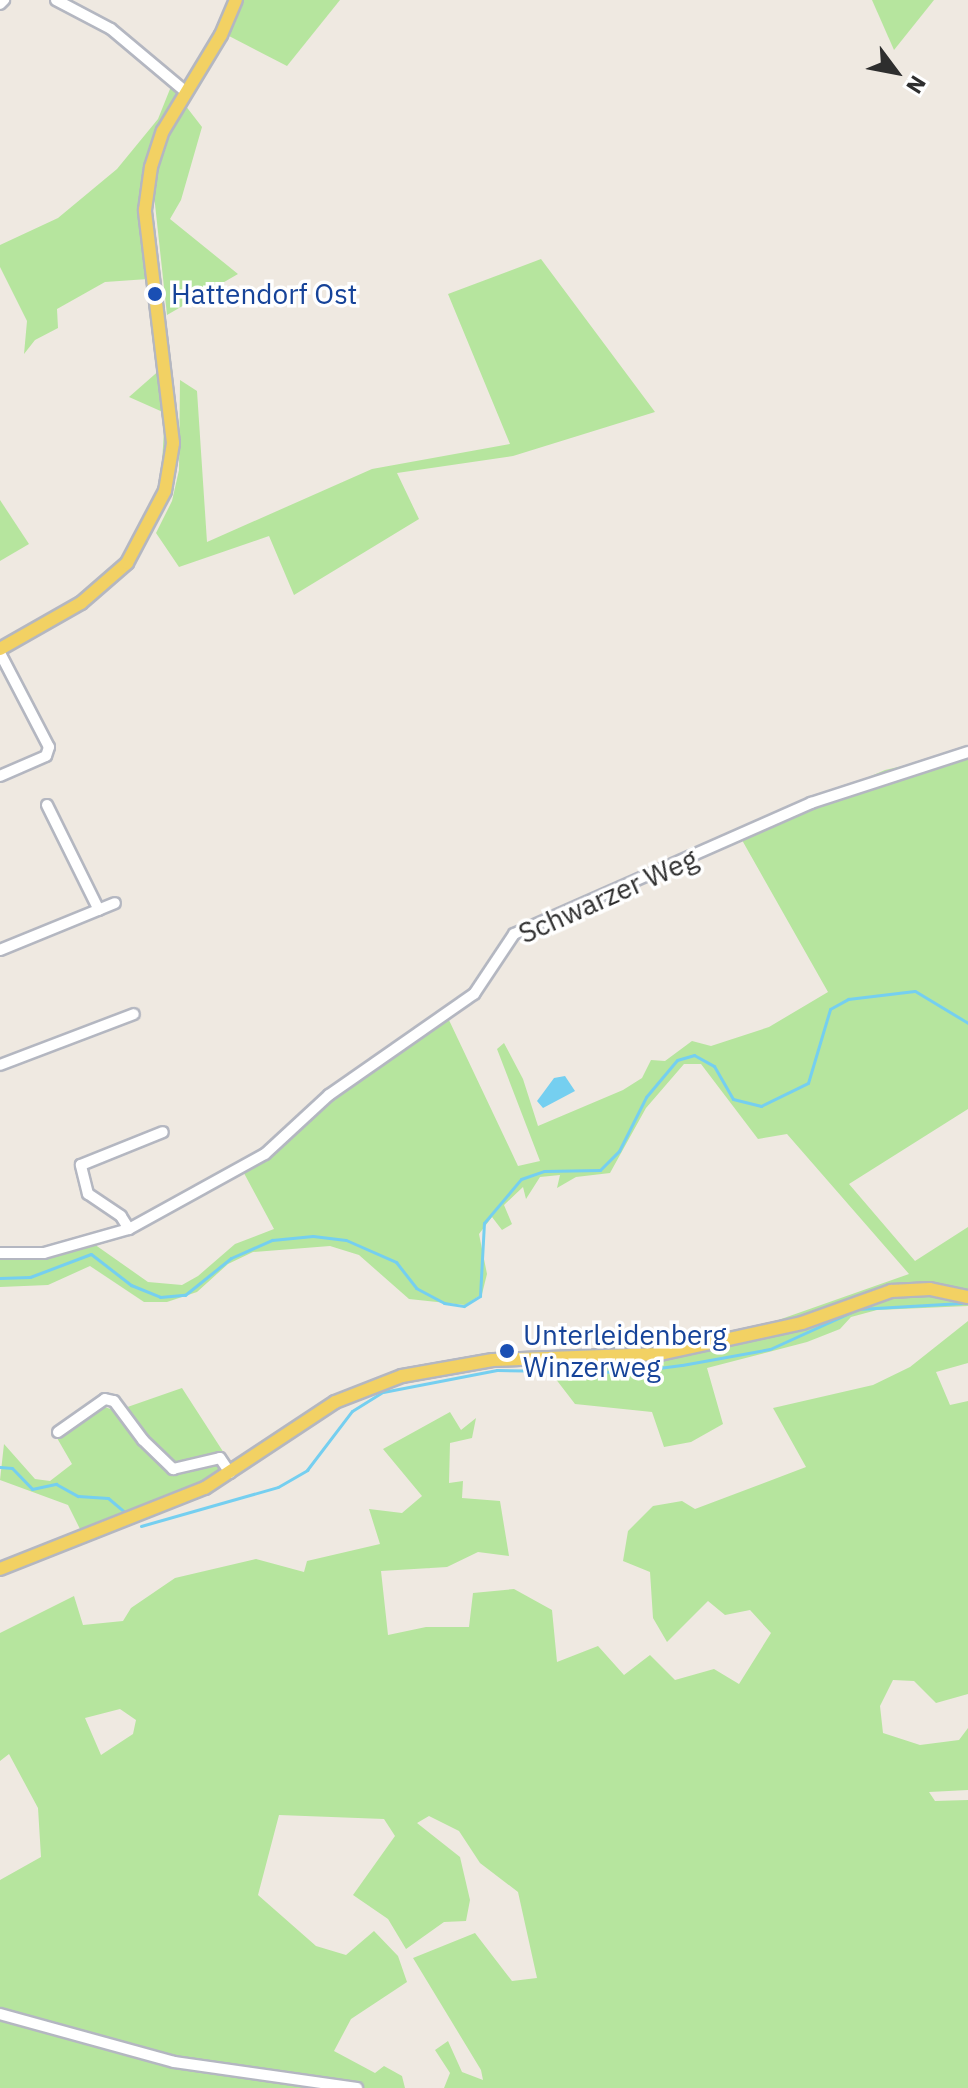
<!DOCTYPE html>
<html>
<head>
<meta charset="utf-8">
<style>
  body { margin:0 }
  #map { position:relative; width:968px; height:2088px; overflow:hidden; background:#efe9e1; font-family:"IBM Plex Sans",sans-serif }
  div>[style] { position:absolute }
  .green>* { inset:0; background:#b6e59e }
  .water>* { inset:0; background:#75cff0 }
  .stream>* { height:3px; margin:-1.5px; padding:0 1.5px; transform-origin:1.5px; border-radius:1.5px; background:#75cff0 }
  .roads { filter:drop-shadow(2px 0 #b4b7c1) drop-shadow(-2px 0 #b4b7c1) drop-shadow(0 2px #b4b7c1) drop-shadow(0 -2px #b4b7c1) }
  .minor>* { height:10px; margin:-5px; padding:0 5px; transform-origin:5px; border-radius:5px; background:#fff }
  .major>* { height:12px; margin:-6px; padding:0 6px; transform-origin:6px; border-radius:6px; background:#f2d163 }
  .dots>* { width:22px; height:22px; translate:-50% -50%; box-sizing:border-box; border:4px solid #fff; border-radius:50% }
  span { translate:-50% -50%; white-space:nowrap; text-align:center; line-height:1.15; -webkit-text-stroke:7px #fff; paint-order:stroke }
  .transit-label { font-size:28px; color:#164399 }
  .left { translate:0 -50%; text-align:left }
  .street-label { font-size:28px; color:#2e2e2e }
  .north { position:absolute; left:856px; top:32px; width:80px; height:80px; -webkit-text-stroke:6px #fff; paint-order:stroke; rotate:122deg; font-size:22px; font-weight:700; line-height:32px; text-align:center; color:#2e2e2e }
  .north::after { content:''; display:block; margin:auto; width:28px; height:36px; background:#2e2e2e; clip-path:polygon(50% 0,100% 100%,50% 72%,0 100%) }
</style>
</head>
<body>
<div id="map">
  <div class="green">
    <div style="clip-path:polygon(243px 0,340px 0,287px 66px,229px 36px)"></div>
    <div style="clip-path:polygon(872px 0,934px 0,894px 50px)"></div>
    <div style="clip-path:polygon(172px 84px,179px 90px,146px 177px,148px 279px,105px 282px,57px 309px,58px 328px,35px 340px,24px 354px,27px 321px,0 267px,0 245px,58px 218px,117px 169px,158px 119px)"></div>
    <div style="clip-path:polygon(185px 105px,202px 127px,181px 200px,170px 219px,238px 274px,167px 315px,154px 195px,160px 155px)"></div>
    <div style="clip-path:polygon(541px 259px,655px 412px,513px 456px,397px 473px,419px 519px,294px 595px,269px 536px,179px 567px,156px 533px,172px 501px,179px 470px,180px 380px,197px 391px,207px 542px,372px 469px,510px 444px,448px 294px)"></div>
    <div style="clip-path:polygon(162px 368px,170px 449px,165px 478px,148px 520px,161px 480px,165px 413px,129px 397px)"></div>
    <div style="clip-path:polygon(0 500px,29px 544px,0 561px)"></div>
    <div style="clip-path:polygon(968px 751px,968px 1109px,849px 1184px,915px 1261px,968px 1227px,968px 1306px,877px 1310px,851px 1317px,840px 1329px,807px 1342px,707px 1368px,723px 1424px,691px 1442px,664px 1447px,652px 1412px,575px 1404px,555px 1378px,575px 1352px,753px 1329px,909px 1274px,787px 1134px,758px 1139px,701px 1064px,684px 1064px,646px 1108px,610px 1173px,576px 1177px,557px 1188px,560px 1175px,540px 1177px,526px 1199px,523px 1187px,504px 1205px,512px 1224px,502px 1230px,492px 1217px,479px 1234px,487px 1274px,482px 1294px,465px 1305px,409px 1299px,359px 1255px,330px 1246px,253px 1252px,228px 1264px,197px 1292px,167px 1302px,144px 1302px,90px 1266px,48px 1285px,0 1287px,0 1257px,46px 1258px,94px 1244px,148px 1282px,182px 1285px,198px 1276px,235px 1244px,274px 1229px,238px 1162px,275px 1141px,354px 1070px,363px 1077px,448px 1018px,518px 1166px,540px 1161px,497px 1049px,504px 1043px,523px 1079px,538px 1126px,623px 1090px,642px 1078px,651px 1060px,665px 1061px,692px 1041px,711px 1046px,769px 1027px,828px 992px,738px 833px,885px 770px)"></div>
    <div style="clip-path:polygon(evenodd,968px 1321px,968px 1363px,936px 1372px,950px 1405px,968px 1401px,968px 1694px,936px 1703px,914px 1681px,893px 1680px,880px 1706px,883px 1733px,920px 1745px,959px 1740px,968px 1728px,968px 1790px,929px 1792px,935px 1801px,968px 1800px,968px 2088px,444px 2088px,450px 2073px,435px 2050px,448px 2041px,462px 2072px,483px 2080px,481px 2070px,413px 1958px,475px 1933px,512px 1981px,537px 1978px,518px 1892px,480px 1863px,459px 1831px,429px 1816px,417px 1823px,460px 1857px,470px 1900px,466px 1921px,444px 1922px,406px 1949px,388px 1919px,353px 1895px,395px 1836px,384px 1819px,279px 1815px,258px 1895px,316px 1946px,346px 1955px,374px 1931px,398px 1956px,407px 1982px,351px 2019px,334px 2051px,375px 2073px,384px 2066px,402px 2076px,405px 2088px,0 2088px,0 1880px,41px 1857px,38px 1808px,9px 1754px,0 1761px,0 1633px,74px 1596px,83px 1625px,123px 1621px,131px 1608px,175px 1578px,256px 1559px,304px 1572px,307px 1561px,380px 1544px,369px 1509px,402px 1513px,422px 1496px,383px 1449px,450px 1412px,461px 1430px,476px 1418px,472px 1438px,450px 1443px,449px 1483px,463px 1481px,462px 1498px,500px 1501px,509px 1556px,478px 1552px,447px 1567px,381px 1571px,388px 1635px,426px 1627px,469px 1627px,473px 1593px,514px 1589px,552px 1610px,557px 1662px,598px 1646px,624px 1675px,650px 1655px,675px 1680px,714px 1669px,739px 1684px,771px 1633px,750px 1610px,725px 1615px,708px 1601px,667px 1642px,653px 1618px,650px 1572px,623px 1561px,628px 1531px,653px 1506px,682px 1501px,695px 1509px,806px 1467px,773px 1408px,873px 1385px,910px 1367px,968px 1321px,120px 1709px,136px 1720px,133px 1734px,101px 1755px,85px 1718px,120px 1709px)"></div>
    <div style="clip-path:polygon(182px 1388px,233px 1467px,195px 1490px,82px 1533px,68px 1505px,0 1480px,4px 1444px,35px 1479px,50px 1481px,72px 1464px,57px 1438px,102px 1406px,116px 1411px)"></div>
  </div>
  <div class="water">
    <div style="clip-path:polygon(565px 1076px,575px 1091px,543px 1108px,537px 1101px,543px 1093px,554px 1078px)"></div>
  </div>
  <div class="stream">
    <div style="left:0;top:1278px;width:30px;rotate:-2deg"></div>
    <div style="left:30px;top:1277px;width:65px;rotate:-20.7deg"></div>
    <div style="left:91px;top:1254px;width:51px;rotate:37.8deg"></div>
    <div style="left:131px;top:1285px;width:31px;rotate:22deg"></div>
    <div style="left:160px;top:1297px;width:25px;rotate:-5deg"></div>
    <div style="left:185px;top:1295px;width:59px;rotate:-38.8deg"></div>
    <div style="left:231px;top:1258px;width:45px;rotate:-23.7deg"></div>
    <div style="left:272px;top:1240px;width:41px;rotate:-5.6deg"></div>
    <div style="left:313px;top:1236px;width:33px;rotate:7deg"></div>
    <div style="left:346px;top:1240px;width:55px;rotate:23.7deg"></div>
    <div style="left:396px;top:1262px;width:33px;rotate:52deg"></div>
    <div style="left:416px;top:1288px;width:32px;rotate:28deg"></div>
    <div style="left:444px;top:1303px;width:20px;rotate:9deg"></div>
    <div style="left:464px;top:1306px;width:19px;rotate:-32deg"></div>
    <div style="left:480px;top:1296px;width:73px;rotate:-86.9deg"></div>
    <div style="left:484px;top:1223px;width:57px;rotate:-49.9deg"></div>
    <div style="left:521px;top:1179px;width:24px;rotate:-19deg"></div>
    <div style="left:544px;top:1171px;width:56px;rotate:-1deg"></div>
    <div style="left:600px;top:1170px;width:27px;rotate:-45deg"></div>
    <div style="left:619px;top:1151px;width:60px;rotate:-63.4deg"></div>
    <div style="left:646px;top:1097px;width:48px;rotate:-50deg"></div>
    <div style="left:677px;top:1060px;width:18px;rotate:-16deg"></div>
    <div style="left:694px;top:1055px;width:23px;rotate:29deg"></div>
    <div style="left:714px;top:1066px;width:38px;rotate:60deg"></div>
    <div style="left:733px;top:1099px;width:29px;rotate:14deg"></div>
    <div style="left:761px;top:1106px;width:52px;rotate:-26.1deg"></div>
    <div style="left:808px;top:1083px;width:77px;rotate:-73.4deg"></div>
    <div style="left:830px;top:1009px;width:21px;rotate:-29deg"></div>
    <div style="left:848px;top:999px;width:67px;rotate:-6.8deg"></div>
    <div style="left:915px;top:991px;width:62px;rotate:31.1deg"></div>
    <div style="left:0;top:1467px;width:12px;rotate:5deg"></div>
    <div style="left:12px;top:1468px;width:29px;rotate:46deg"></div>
    <div style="left:32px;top:1489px;width:25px;rotate:-12deg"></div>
    <div style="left:56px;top:1484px;width:25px;rotate:29deg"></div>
    <div style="left:78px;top:1496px;width:30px;rotate:4deg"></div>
    <div style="left:108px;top:1498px;width:23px;rotate:40deg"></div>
    <div style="left:141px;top:1526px;width:142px;rotate:-15.9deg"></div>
    <div style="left:278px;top:1487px;width:34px;rotate:-30deg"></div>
    <div style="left:307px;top:1470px;width:74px;rotate:-52.7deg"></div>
    <div style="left:352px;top:1411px;width:36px;rotate:-32deg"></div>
    <div style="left:383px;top:1392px;width:116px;rotate:-10.9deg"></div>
    <div style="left:497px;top:1370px;width:131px;rotate:0.9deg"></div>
    <div style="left:628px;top:1372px;width:54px;rotate:-7.4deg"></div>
    <div style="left:682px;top:1365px;width:89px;rotate:-10.3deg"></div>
    <div style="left:770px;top:1349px;width:97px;rotate:-24.4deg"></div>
    <div style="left:858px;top:1309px;width:104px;rotate:-3.3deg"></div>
  </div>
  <div class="roads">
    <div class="minor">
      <div style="left:56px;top:0;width:62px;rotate:27.8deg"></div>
      <div style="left:111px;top:29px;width:97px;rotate:40deg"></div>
      <div style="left:0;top:4px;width:6px;rotate:-45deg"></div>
      <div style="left:0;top:653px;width:106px;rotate:62.5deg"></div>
      <div style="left:49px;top:747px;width:9px;rotate:108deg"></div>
      <div style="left:46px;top:756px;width:50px;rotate:156.5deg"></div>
      <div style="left:47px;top:805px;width:117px;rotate:63.7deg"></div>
      <div style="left:0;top:950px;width:124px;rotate:-22.2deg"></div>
      <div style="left:0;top:1065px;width:143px;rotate:-20.8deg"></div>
      <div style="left:129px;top:1229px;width:15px;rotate:-122deg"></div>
      <div style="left:121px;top:1216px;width:40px;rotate:-146deg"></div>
      <div style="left:88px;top:1194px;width:30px;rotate:-104deg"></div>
      <div style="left:81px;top:1165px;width:88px;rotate:-21.9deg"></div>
      <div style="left:0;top:1253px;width:44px"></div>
      <div style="left:44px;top:1253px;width:88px;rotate:-15.8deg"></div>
      <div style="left:129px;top:1229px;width:155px;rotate:-28.9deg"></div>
      <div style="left:265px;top:1154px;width:87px;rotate:-42.7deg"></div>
      <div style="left:329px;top:1095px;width:177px;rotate:-34.9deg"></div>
      <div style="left:474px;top:994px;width:72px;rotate:-56.3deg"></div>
      <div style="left:514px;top:934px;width:325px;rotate:-23.8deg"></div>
      <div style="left:811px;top:803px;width:165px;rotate:-18deg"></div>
      <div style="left:58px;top:1432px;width:57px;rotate:-35.1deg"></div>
      <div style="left:105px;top:1399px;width:9px;rotate:13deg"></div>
      <div style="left:114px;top:1401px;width:49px;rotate:53.4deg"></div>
      <div style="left:143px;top:1440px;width:42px;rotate:44deg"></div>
      <div style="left:173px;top:1469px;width:48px;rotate:-13.2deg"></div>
      <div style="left:220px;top:1458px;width:18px;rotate:56deg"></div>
      <div style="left:0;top:2014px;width:180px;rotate:15.4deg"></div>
      <div style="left:174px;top:2062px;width:185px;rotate:8.1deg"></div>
    </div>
    <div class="major">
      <div style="left:0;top:649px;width:93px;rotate:-29.6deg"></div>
      <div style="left:81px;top:603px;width:61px;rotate:-41deg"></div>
      <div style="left:127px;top:563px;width:81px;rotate:-62.2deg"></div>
      <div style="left:165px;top:491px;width:49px;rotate:-80.5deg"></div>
      <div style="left:173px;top:443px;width:235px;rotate:-96.9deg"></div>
      <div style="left:145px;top:210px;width:43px;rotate:-82.1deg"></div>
      <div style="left:151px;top:167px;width:38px;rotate:-72deg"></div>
      <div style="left:163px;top:131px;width:112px;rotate:-58.9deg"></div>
      <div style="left:221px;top:35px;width:38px;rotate:-67deg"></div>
      <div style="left:0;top:1569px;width:220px;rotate:-21.6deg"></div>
      <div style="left:205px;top:1488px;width:156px;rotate:-33.5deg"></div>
      <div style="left:335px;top:1402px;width:72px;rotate:-21.2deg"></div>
      <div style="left:402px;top:1376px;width:92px;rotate:-10deg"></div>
      <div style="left:493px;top:1360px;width:167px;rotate:-2.1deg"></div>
      <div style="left:660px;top:1354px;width:145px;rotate:-12.3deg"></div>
      <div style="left:802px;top:1323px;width:95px;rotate:-19.8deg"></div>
      <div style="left:891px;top:1291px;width:39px;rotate:-3deg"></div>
      <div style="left:930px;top:1289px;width:39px;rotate:12deg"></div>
    </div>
  </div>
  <div class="dots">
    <div style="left:155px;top:294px;background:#1a4fb4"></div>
    <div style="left:507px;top:1351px;background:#1a4fb4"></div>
  </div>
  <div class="transit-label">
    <span class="left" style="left:171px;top:294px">Hattendorf Ost</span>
    <span class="left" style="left:523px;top:1351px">Unterleidenberg<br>Winzerweg</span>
  </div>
  <div class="street-label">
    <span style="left:608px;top:896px;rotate:-24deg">Schwarzer Weg</span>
  </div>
  <div class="north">N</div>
</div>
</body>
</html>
